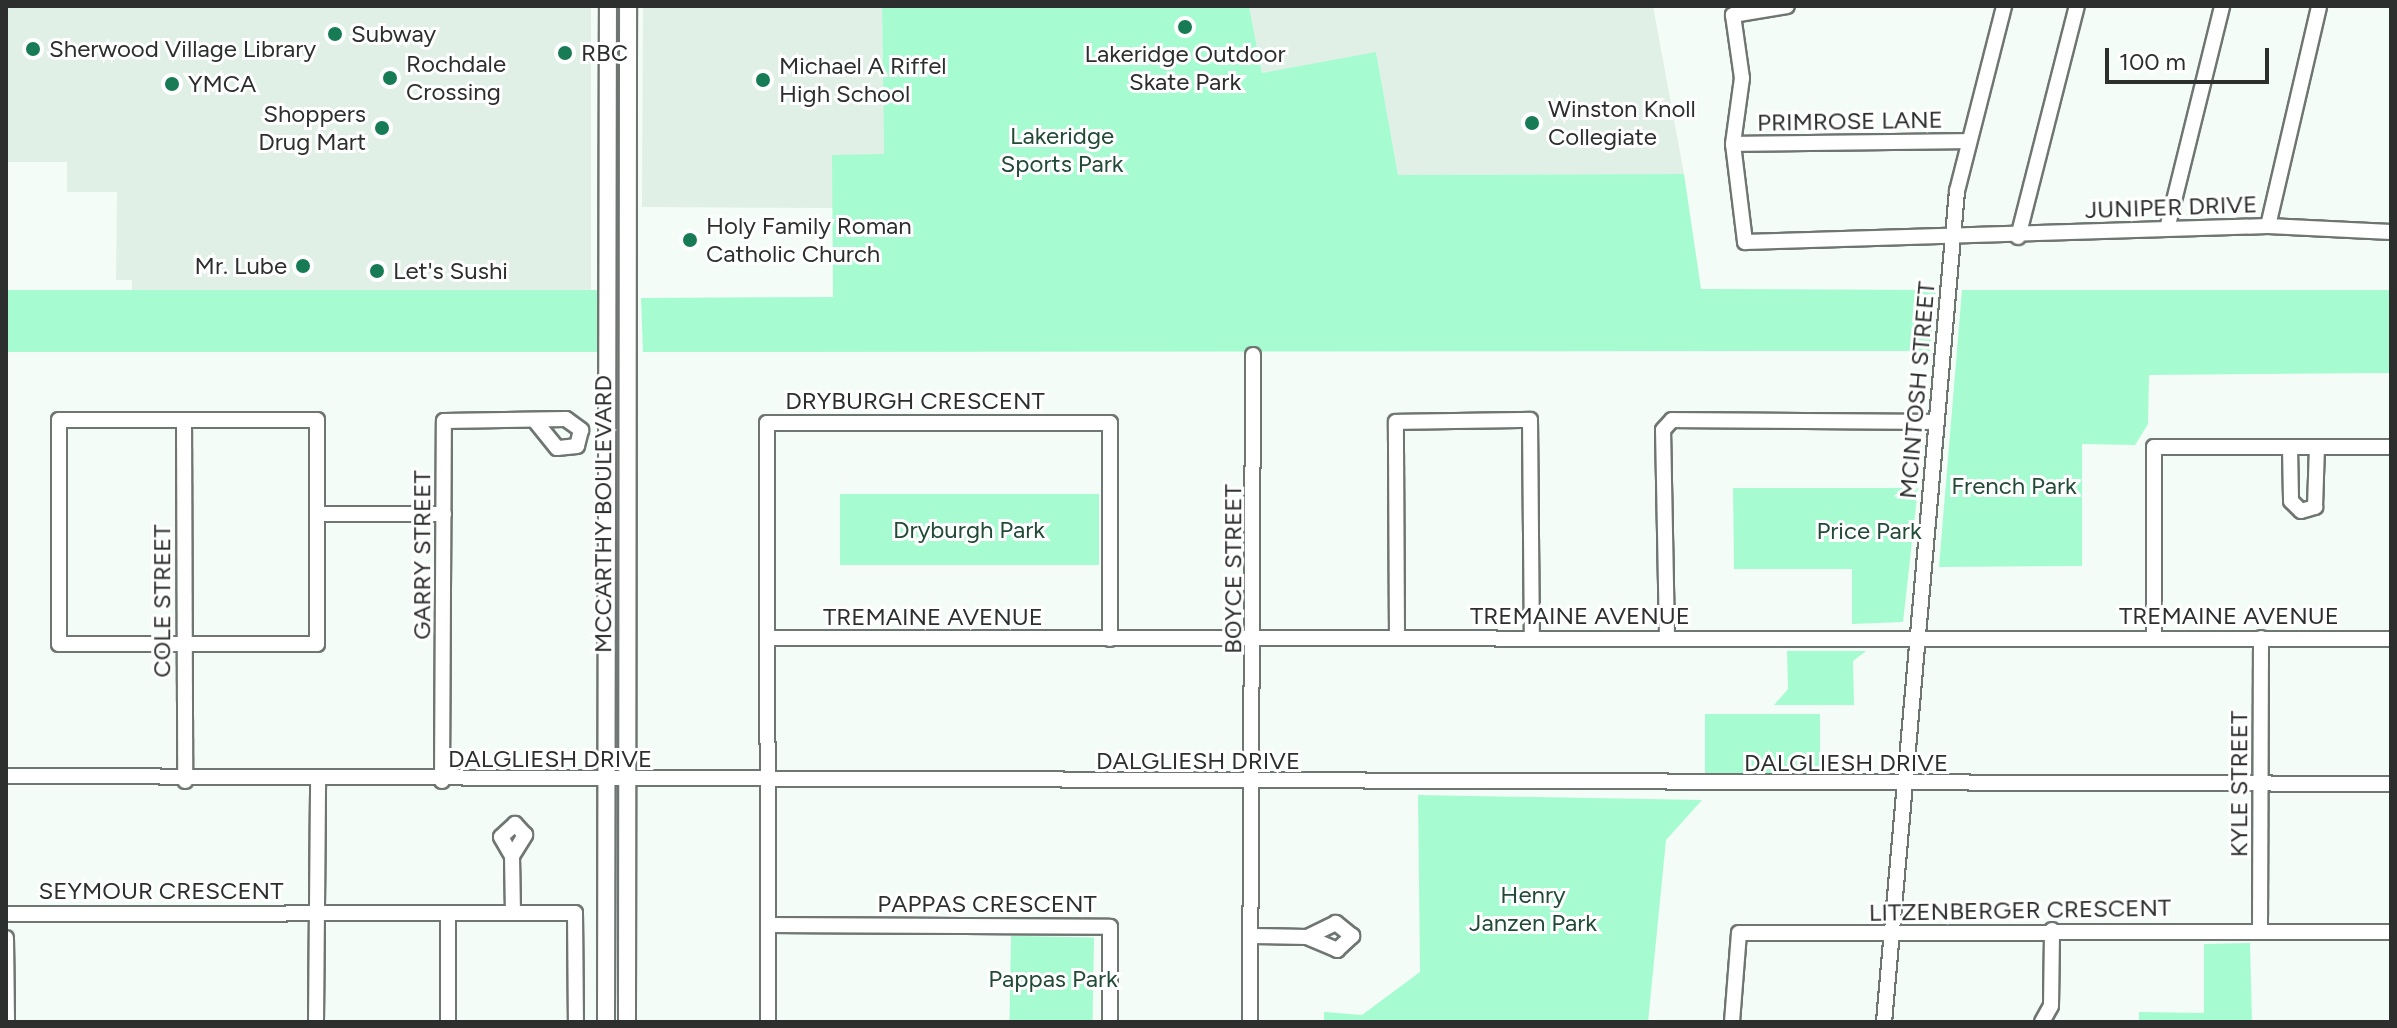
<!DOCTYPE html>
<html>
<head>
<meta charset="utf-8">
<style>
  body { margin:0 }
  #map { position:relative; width:2397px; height:1028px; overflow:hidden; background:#f4fcf7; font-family:Figtree,sans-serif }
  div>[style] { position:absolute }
  .built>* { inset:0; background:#e0f0e7 }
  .green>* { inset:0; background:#a7fbd0; transform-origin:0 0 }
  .roads { filter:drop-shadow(2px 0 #6f7672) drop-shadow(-2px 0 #6f7672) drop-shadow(0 2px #6f7672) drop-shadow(0 -2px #6f7672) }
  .minor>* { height:14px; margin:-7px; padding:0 7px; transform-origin:7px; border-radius:7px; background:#fff }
  .major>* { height:16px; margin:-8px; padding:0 8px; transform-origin:8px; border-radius:8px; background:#fff }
  .dots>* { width:22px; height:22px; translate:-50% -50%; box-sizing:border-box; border:4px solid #fff; border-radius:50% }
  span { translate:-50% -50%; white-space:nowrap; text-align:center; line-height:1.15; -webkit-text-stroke:6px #fff; paint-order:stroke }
  .poi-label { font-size:24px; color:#2c2f2d }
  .left { translate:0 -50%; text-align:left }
  .right { translate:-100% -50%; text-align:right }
  .street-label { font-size:24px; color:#2c2f2d }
  .park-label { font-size:24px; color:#214a37 }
  .frame { position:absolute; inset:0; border:8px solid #2c2f2d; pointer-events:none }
  .scale { position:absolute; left:2105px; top:48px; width:164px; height:36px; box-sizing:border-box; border:4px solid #2c2f2d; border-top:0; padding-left:10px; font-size:24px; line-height:28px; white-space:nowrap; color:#2c2f2d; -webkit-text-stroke:6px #fff; paint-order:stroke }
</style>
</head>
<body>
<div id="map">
  <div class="built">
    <div style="clip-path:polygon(6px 6px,591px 6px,591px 290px,132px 290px,132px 280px,116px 280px,117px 192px,67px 192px,67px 162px,6px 162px)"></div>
    <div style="clip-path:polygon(643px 6px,882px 6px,884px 155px,833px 155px,833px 208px,642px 207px)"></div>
    <div style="clip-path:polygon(1249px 6px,1653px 6px,1684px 174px,1398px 175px,1376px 53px,1262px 73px)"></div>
  </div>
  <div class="green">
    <div style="clip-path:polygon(882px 6px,1249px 6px,1262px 73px,1376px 52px,1398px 175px,1684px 174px,1701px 289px,1936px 290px,1930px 351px,643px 352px,641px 298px,833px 297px,832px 155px,884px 154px)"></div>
    <div style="left:6px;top:290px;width:594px;height:62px"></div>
    <div style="clip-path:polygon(1962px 290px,2391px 290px,2391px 373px,2149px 375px,2148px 424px,2135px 445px,2082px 444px,2082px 566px,1939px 567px)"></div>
    <div style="clip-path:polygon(1733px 488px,1918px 488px,1903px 622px,1852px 624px,1852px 569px,1734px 569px)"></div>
    <div style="left:840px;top:494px;width:259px;height:71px"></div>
    <div style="clip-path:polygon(1787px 651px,1866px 651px,1853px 661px,1854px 705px,1774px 705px,1788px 689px)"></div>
    <div style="left:1705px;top:714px;width:115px;height:59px"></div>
    <div style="clip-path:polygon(1418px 795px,1702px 800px,1666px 840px,1648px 1022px,1324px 1022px,1324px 1012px,1362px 1015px,1420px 972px)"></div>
    <div style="left:1011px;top:936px;width:83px;height:86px;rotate:1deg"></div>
    <div style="clip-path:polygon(2250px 943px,2252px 1022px,2139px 1022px,2139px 1012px,2204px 1013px,2204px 944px)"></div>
  </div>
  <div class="roads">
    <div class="minor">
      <div style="left:1787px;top:6px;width:55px;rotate:170.5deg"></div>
      <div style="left:1733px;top:15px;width:64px;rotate:81.9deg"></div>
      <div style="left:1742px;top:78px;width:67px;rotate:97.8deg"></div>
      <div style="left:1733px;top:144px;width:99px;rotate:83deg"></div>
      <div style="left:1745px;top:242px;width:523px;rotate:-1.75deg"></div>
      <div style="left:2268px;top:226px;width:123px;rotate:2.8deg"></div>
      <div style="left:1733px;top:144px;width:235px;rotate:-0.7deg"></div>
      <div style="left:2268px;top:226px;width:226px;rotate:-76.9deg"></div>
      <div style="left:2167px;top:229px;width:230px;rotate:-76.1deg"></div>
      <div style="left:2018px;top:237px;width:238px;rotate:-75.7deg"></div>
      <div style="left:59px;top:420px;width:258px"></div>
      <div style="left:317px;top:420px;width:224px;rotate:90deg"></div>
      <div style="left:317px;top:644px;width:258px;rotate:180deg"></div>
      <div style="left:59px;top:644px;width:224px;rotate:-90deg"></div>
      <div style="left:184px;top:420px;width:361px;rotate:89.8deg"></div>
      <div style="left:2290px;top:447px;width:54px;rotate:88.9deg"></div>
      <div style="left:2291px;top:501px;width:14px;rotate:45deg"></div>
      <div style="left:2301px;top:511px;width:15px;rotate:-16deg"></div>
      <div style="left:2315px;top:507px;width:60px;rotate:-88.1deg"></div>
      <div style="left:317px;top:514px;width:127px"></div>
      <div style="left:1667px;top:637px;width:207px;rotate:-91.1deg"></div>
      <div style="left:1663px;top:430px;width:13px;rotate:-48deg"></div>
      <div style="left:1672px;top:420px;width:264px;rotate:0.4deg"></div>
      <div style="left:770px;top:638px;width:1621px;rotate:0.04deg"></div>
      <div style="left:1397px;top:638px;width:216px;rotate:-90.3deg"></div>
      <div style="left:1396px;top:422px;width:134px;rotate:-0.9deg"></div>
      <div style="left:1530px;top:420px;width:218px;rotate:89.5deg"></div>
      <div style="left:2154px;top:638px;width:191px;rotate:-90deg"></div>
      <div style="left:2154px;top:447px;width:237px"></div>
      <div style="left:6px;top:776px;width:2385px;rotate:0.19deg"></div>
      <div style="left:442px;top:781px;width:360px;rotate:-89.7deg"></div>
      <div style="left:444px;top:421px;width:122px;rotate:-0.9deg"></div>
      <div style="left:566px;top:419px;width:19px;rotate:36deg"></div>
      <div style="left:581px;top:430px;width:16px;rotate:104deg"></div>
      <div style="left:577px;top:446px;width:20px;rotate:174deg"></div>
      <div style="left:557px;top:448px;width:33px;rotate:-129deg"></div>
      <div style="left:512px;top:856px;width:25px;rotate:-58deg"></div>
      <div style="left:525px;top:835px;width:15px;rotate:-132deg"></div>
      <div style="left:515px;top:824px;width:19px;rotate:137deg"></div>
      <div style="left:501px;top:837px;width:22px;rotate:60deg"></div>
      <div style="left:512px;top:856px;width:57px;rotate:89deg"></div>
      <div style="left:448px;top:913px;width:109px;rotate:90deg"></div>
      <div style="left:6px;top:914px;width:569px;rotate:-0.1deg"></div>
      <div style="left:575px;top:913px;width:109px;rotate:89.5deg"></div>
      <div style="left:768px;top:925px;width:342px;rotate:0.3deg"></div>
      <div style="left:1110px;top:927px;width:95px;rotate:90deg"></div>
      <div style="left:2260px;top:929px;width:291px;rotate:-89.8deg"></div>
      <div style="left:1251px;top:936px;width:56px;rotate:1deg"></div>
      <div style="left:1307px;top:937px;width:33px;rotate:23deg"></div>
      <div style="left:1337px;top:950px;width:21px;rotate:-43deg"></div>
      <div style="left:1352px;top:936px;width:21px;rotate:-141deg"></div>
      <div style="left:1336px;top:923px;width:32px;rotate:154deg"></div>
      <div style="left:6px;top:938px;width:84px;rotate:89.3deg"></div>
      <div style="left:316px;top:1022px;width:241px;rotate:-89.5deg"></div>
      <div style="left:768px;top:1022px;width:599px;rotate:-90.1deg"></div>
      <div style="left:767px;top:423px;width:343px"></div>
      <div style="left:1110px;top:423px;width:216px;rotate:90deg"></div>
      <div style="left:1250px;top:1022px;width:667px;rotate:-89.74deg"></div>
      <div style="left:1732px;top:1022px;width:89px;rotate:-85.5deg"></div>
      <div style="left:1739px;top:933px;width:652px;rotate:-0.09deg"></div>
      <div style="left:1884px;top:1022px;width:834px;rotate:-84.98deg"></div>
      <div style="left:1957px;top:191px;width:191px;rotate:-75.7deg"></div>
      <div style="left:2042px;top:1022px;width:18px;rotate:-61deg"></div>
      <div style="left:2051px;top:1006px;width:76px;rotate:-89.2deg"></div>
    </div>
    <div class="major">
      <div style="left:606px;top:1022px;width:1016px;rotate:-89.89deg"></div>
      <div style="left:627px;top:1022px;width:1016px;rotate:-89.94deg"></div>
    </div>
  </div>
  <div class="dots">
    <div style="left:1185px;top:27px;background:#177c55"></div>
    <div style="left:335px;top:34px;background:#177c55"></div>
    <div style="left:33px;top:49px;background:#177c55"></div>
    <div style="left:565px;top:53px;background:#177c55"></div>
    <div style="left:390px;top:78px;background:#177c55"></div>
    <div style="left:763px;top:80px;background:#177c55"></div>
    <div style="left:172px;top:84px;background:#177c55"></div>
    <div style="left:1532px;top:123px;background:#177c55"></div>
    <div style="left:382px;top:128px;background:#177c55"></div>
    <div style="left:690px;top:240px;background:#177c55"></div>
    <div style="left:303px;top:266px;background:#177c55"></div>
    <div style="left:377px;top:271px;background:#177c55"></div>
  </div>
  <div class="poi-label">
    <span class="left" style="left:351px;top:34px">Subway</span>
    <span class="left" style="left:49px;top:49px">Sherwood Village Library</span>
    <span class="left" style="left:581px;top:53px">RBC</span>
    <span style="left:1185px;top:68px">Lakeridge Outdoor<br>Skate Park</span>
    <span class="left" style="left:406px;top:78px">Rochdale<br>Crossing</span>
    <span class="left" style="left:779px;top:80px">Michael A Riffel<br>High School</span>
    <span class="left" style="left:188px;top:84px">YMCA</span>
    <span class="left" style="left:1548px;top:123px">Winston Knoll<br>Collegiate</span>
    <span class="right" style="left:366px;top:128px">Shoppers<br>Drug Mart</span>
    <span class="left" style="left:706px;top:240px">Holy Family Roman<br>Catholic Church</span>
    <span class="right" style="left:287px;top:266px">Mr. Lube</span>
    <span class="left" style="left:393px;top:271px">Let's Sushi</span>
  </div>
  <div class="street-label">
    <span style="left:1850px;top:121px;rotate:-1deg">PRIMROSE LANE</span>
    <span style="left:2171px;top:207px;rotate:-2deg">JUNIPER DRIVE</span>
    <span style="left:1917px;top:390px;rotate:-85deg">MCINTOSH STREET</span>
    <span style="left:915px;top:401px">DRYBURGH CRESCENT</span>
    <span style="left:603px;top:514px;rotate:-90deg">MCCARTHY BOULEVARD</span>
    <span style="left:422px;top:555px;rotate:-90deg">GARRY STREET</span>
    <span style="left:1233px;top:569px;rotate:-90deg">BOYCE STREET</span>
    <span style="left:162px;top:601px;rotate:-90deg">COLE STREET</span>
    <span style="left:1580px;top:616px">TREMAINE AVENUE</span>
    <span style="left:2229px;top:616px">TREMAINE AVENUE</span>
    <span style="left:933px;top:617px">TREMAINE AVENUE</span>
    <span style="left:550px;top:759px">DALGLIESH DRIVE</span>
    <span style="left:1198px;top:761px">DALGLIESH DRIVE</span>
    <span style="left:1846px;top:763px">DALGLIESH DRIVE</span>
    <span style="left:2239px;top:784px;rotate:-90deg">KYLE STREET</span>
    <span style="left:161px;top:891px">SEYMOUR CRESCENT</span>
    <span style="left:987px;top:904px">PAPPAS CRESCENT</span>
    <span style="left:2020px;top:910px;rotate:-1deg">LITZENBERGER CRESCENT</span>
  </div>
  <div class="park-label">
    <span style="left:1062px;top:150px">Lakeridge<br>Sports Park</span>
    <span style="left:2014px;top:486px">French Park</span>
    <span style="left:969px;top:530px">Dryburgh Park</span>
    <span style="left:1869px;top:531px">Price Park</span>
    <span style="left:1533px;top:909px">Henry<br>Janzen Park</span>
    <span style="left:1053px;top:979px">Pappas Park</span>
  </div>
  <div class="frame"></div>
  <div class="scale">100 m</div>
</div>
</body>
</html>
